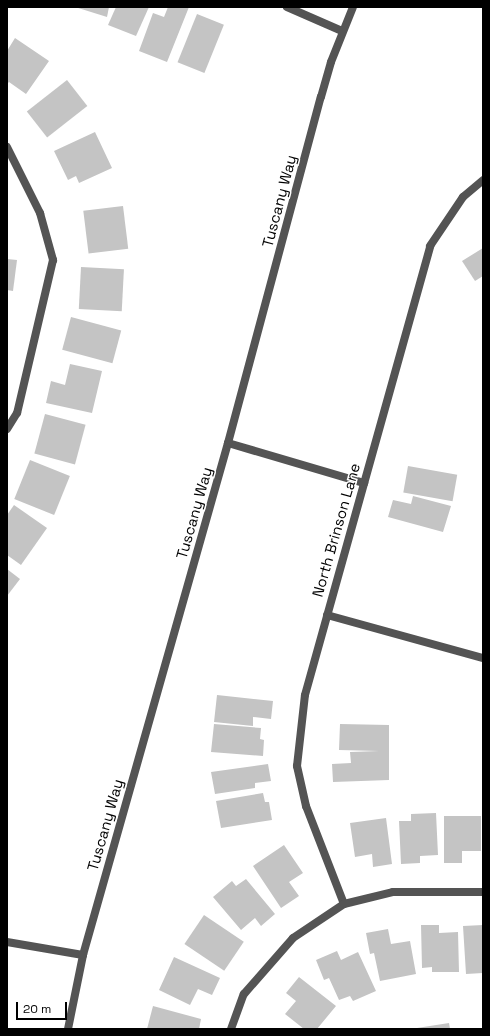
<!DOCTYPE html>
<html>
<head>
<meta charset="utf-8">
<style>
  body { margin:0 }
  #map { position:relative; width:490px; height:1036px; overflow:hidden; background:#fff; font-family:"Space Grotesk",sans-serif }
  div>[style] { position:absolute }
  .building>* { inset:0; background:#c4c4c4; transform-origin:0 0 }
  .minor>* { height:8px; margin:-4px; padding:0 4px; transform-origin:4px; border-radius:4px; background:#545454 }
  .tertiary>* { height:8px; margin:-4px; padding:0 4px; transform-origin:4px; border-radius:4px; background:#545454 }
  span { translate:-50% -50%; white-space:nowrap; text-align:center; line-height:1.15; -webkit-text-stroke:3px #fff; paint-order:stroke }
  .street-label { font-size:15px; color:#000 }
  .frame { position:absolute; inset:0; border:8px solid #000; pointer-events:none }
  .scale { position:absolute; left:16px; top:1002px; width:51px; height:18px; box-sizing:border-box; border:2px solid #000; border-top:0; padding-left:5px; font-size:12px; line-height:14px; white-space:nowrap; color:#000; -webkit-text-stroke:3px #fff; paint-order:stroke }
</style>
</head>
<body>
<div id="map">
  <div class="building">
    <div style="clip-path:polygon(75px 7px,109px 7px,107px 17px)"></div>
    <div style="clip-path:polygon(116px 7px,149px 7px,136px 36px,108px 25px)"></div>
    <div style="clip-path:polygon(168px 7px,189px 7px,167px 62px,139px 51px,153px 13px,164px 17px)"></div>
    <div style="left:197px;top:14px;width:29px;height:52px;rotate:22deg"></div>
    <div style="clip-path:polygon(15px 38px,49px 61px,26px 94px,9px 82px,7px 84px,7px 51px)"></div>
    <div style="left:67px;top:80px;width:33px;height:51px;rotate:52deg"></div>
    <div style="clip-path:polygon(95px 132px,112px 168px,79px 183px,76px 176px,68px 180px,54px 151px)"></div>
    <div style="left:123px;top:206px;width:43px;height:40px;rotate:83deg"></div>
    <div style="clip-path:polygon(483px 248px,483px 276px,475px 281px,462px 261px)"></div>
    <div style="clip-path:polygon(7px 259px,17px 260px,13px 291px,7px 290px)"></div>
    <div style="left:81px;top:267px;width:43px;height:42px;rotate:3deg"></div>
    <div style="left:71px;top:317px;width:52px;height:34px;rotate:15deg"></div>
    <div style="clip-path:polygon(70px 364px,102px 371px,92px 413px,46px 403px,51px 381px,65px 385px)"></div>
    <div style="left:45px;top:414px;width:42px;height:41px;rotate:15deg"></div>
    <div style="left:30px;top:460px;width:43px;height:42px;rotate:22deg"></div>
    <div style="left:408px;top:466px;width:50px;height:27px;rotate:10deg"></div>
    <div style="clip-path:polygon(413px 496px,451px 506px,443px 532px,388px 517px,393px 500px,411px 504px)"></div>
    <div style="clip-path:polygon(14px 505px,47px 528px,21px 565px,7px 555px,7px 515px)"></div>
    <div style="clip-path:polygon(7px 569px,20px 579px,7px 596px)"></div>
    <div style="clip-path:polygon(217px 695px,273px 701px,271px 719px,253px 717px,253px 726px,214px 722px)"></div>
    <div style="clip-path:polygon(214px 724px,261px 728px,260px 739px,264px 740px,263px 756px,211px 752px)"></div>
    <div style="clip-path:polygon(340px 724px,389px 725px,389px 780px,333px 782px,332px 764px,351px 763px,350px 752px,379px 751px,339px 750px)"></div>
    <div style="clip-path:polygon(268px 764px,271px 781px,255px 783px,255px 788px,215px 794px,211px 772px)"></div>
    <div style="clip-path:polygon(263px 793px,265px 802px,269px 802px,272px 820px,221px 828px,216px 801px)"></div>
    <div style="clip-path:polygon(436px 813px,438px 855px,420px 856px,420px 863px,401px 864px,399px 821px,411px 821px,411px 814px)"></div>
    <div style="clip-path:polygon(444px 816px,481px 816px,481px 851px,462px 851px,462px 863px,444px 863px)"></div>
    <div style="clip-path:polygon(386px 818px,392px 864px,373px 867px,372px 854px,355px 857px,350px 823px)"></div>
    <div style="clip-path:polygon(284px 845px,303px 873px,289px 882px,299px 896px,281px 908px,253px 866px)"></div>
    <div style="clip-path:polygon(246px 879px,275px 914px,261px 926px,255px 918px,241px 930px,213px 897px,232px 881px,236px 886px)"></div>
    <div style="left:204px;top:915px;width:48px;height:35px;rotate:34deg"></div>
    <div style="clip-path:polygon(421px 925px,439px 925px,439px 933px,458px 932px,459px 972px,432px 972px,432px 967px,422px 968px)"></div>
    <div style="clip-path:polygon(483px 925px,483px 973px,466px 974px,463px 926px)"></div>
    <div style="clip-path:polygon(388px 929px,391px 944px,410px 941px,416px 974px,380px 981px,374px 953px,370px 954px,366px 933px)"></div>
    <div style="clip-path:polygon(337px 951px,341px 960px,358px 952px,376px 991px,353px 1001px,350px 996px,339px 1000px,329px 978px,324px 980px,316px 960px)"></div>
    <div style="clip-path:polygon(174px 957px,220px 978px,212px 995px,198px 989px,190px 1005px,159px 990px)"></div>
    <div style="clip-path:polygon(299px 977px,336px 1006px,317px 1029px,304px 1029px,285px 1014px,296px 1001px,286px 993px)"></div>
    <div style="clip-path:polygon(153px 1006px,201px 1019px,199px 1029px,147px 1029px)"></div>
    <div style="clip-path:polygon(449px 1023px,450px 1029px,417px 1029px,417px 1028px)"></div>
  </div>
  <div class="minor">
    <div style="left:287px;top:7px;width:60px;rotate:23.6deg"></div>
    <div style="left:7px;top:147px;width:74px;rotate:63.4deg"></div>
    <div style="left:40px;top:213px;width:49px;rotate:74.5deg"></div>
    <div style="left:53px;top:260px;width:157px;rotate:103.2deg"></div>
    <div style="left:17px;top:413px;width:19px;rotate:122deg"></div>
    <div style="left:228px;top:443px;width:142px;rotate:16.4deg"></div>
    <div style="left:327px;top:615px;width:162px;rotate:15.4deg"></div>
    <div style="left:344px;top:904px;width:105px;rotate:-111.2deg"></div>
    <div style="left:306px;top:806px;width:41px;rotate:-102.7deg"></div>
    <div style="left:297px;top:766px;width:71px;rotate:-83.6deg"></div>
    <div style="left:305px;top:695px;width:466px;rotate:-74.4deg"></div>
    <div style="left:430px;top:246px;width:59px;rotate:-56deg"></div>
    <div style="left:463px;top:197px;width:26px;rotate:-40deg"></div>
    <div style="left:7px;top:942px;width:77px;rotate:9.7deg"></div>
    <div style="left:231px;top:1029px;width:37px;rotate:-70deg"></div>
    <div style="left:244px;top:994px;width:74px;rotate:-48.8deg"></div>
    <div style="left:293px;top:938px;width:61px;rotate:-33.7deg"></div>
    <div style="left:344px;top:904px;width:50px;rotate:-13.8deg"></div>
    <div style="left:393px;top:892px;width:90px"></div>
  </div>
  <div class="tertiary">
    <div style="left:68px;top:1029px;width:76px;rotate:-78.5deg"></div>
    <div style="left:83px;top:955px;width:532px;rotate:-74.19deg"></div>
    <div style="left:228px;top:443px;width:358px;rotate:-75deg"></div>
    <div style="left:321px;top:97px;width:36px;rotate:-74deg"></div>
    <div style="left:331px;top:62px;width:59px;rotate:-68.2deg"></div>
  </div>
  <div class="street-label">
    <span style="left:279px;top:201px;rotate:-75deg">Tuscany Way</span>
    <span style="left:194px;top:513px;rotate:-74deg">Tuscany Way</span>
    <span style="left:336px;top:530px;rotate:-74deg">North Brinson Lane</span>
    <span style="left:105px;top:825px;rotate:-74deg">Tuscany Way</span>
  </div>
  <div class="frame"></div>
  <div class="scale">20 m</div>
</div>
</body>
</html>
